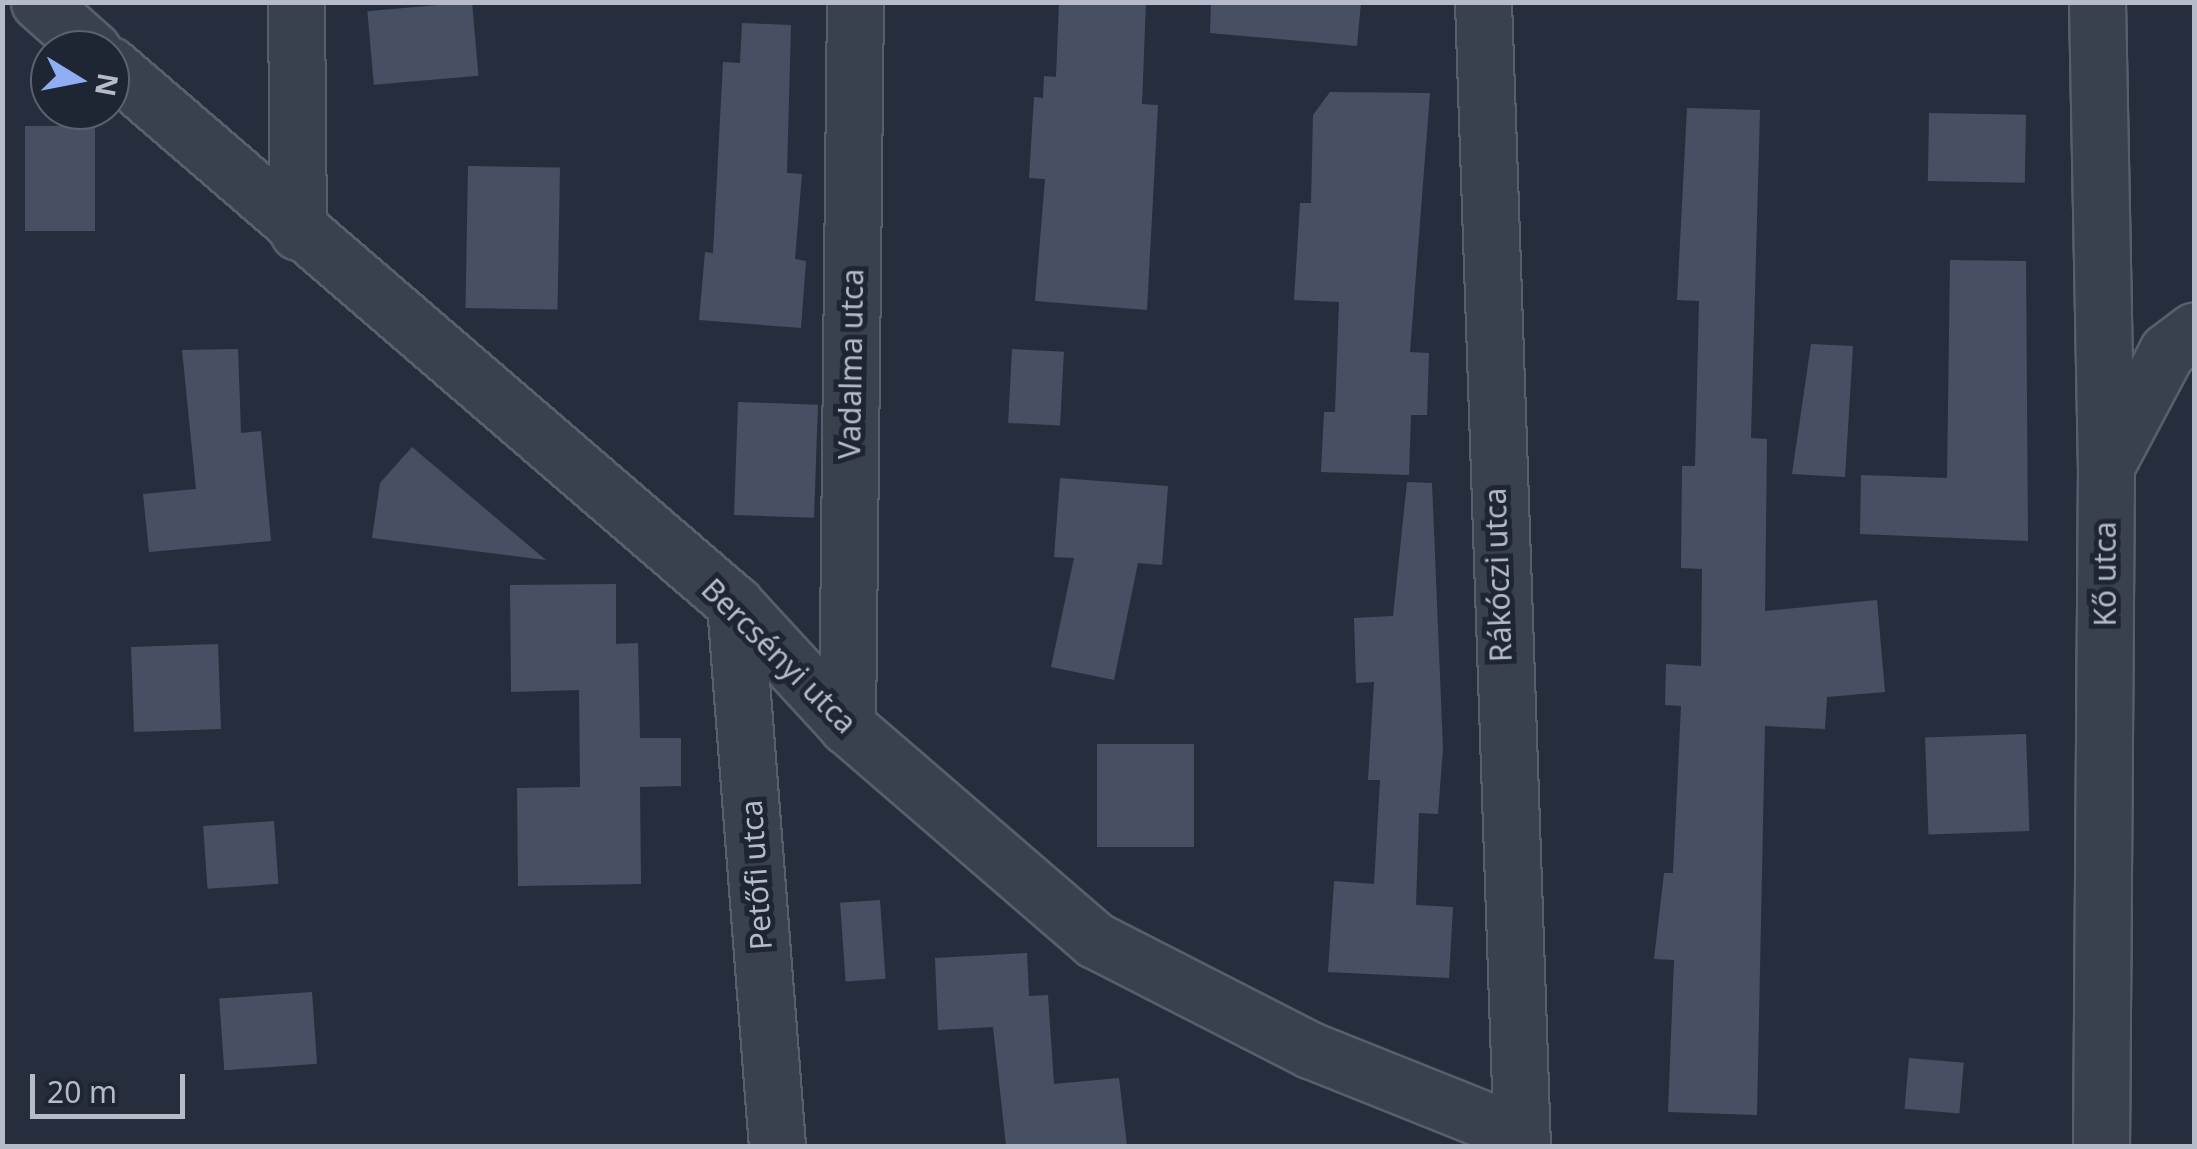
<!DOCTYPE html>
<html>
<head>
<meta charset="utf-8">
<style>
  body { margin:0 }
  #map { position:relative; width:2197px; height:1149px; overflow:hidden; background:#262e3e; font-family:"Noto Sans",sans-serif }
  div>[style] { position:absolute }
  .building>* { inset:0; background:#475062; transform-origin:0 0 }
  .roads { filter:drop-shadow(2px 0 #575e6c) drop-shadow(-2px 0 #575e6c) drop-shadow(0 2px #575e6c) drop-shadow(0 -2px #575e6c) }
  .minor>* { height:55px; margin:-27.5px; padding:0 27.5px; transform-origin:27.5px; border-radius:27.5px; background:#39404e }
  span { translate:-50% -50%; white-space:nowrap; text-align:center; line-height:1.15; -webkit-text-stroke:10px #1e2533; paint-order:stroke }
  .street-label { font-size:30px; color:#b6bbc9 }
  .frame { position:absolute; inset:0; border:5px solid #b6bbc9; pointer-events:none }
  .north { position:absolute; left:30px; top:30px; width:100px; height:100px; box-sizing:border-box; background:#1e2533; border:2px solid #5b616f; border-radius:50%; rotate:100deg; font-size:28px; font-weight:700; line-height:40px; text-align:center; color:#b6bbc9 }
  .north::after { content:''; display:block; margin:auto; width:35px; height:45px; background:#8faef4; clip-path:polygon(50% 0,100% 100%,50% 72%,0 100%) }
  .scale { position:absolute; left:30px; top:1074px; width:155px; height:45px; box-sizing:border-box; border:5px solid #b6bbc9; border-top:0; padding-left:12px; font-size:30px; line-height:35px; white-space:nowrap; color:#b6bbc9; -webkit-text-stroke:8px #1e2533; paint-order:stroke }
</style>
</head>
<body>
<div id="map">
  <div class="building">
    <div style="left:472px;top:2px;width:74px;height:105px;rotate:85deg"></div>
    <div style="clip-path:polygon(1059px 2px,1146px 2px,1142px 104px,1158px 105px,1147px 310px,1035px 301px,1045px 179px,1029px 178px,1034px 97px,1043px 98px,1044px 76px,1056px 77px)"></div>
    <div style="clip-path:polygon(1211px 2px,1361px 2px,1357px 46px,1210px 33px)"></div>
    <div style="clip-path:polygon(742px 23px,791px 25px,787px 173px,802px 174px,795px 259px,806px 261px,801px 328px,699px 320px,705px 252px,713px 253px,723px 62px,740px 63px)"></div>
    <div style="clip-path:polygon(1330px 92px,1430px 93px,1410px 352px,1429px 353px,1427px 415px,1411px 415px,1409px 475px,1321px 472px,1324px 412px,1335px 412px,1339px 302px,1294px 300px,1300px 203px,1311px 203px,1313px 115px)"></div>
    <div style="clip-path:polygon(1687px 108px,1760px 110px,1751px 438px,1767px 439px,1765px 611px,1877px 600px,1885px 692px,1827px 697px,1825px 729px,1765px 726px,1757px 1115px,1668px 1112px,1674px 960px,1654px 959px,1664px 873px,1673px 873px,1681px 706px,1665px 705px,1666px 664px,1701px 666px,1702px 569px,1681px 568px,1682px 466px,1695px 466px,1699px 301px,1677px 300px)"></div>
    <div style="left:1929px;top:113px;width:97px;height:68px;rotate:1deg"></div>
    <div style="left:25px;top:126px;width:70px;height:105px"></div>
    <div style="left:468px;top:166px;width:92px;height:142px;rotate:1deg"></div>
    <div style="clip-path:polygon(1950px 260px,2026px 261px,2028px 541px,1860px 534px,1861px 475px,1947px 478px)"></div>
    <div style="clip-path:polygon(1811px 344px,1853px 346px,1845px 477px,1792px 474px)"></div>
    <div style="clip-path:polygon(238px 349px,241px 433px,261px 431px,271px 541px,149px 552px,143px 494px,196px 489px,182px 350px)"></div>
    <div style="left:1012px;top:349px;width:52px;height:74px;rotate:3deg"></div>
    <div style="left:738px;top:402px;width:80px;height:113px;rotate:2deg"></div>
    <div style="clip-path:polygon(412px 447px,546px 560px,372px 538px,380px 483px)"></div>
    <div style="clip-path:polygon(1060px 478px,1168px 486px,1162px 565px,1138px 563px,1114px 680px,1051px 667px,1074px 558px,1054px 557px)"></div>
    <div style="clip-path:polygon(1407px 482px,1432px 483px,1443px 748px,1438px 814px,1419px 813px,1416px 905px,1453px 907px,1449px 978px,1328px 972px,1334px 881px,1374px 884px,1380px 780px,1368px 780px,1374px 682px,1356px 683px,1354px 618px,1393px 616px)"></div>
    <div style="clip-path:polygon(616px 584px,616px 644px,638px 643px,640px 738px,681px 738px,681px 786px,640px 787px,641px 884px,518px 886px,517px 788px,580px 787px,579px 690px,511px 692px,510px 585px)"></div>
    <div style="left:218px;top:644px;width:85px;height:87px;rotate:88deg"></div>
    <div style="left:2026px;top:734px;width:97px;height:101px;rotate:88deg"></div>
    <div style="left:1097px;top:744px;width:97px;height:103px"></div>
    <div style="left:274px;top:821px;width:63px;height:71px;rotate:86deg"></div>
    <div style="left:880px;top:900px;width:79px;height:40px;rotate:86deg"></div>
    <div style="clip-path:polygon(1027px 953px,1029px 996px,1048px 995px,1054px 1084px,1119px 1078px,1127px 1146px,1006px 1146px,993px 1027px,938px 1030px,935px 958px)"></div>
    <div style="left:312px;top:992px;width:72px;height:93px;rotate:86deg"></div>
    <div style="left:1909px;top:1058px;width:55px;height:51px;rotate:5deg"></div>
  </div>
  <div class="roads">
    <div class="minor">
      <div style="left:39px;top:2px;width:72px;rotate:41.6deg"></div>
      <div style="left:296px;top:2px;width:230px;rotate:89.5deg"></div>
      <div style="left:1483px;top:2px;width:1145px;rotate:88.05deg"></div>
      <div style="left:2097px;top:2px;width:465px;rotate:88.9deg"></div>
      <div style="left:2106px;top:467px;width:679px;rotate:90.42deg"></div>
      <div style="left:110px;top:65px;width:825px;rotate:40.77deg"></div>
      <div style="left:735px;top:604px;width:166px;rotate:47.4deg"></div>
      <div style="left:847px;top:726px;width:328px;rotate:40.8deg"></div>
      <div style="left:1095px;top:940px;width:242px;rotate:27.1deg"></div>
      <div style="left:1310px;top:1050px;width:226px;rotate:21.8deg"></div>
      <div style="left:2107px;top:464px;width:128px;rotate:-62deg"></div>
      <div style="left:2167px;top:351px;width:34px;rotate:-37deg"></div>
      <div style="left:735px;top:604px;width:544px;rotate:85.57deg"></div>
      <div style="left:847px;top:726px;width:724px;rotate:-89.37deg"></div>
    </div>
  </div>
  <div class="street-label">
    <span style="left:851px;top:364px;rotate:-89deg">Vadalma utca</span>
    <span style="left:2105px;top:574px;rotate:-90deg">Kő utca</span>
    <span style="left:1498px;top:575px;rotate:-92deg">Rákóczi utca</span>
    <span style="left:779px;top:656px;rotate:45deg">Bercsényi utca</span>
    <span style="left:756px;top:875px;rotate:-94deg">Petőfi utca</span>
  </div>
  <div class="frame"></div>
  <div class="north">N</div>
  <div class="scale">20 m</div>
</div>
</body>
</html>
